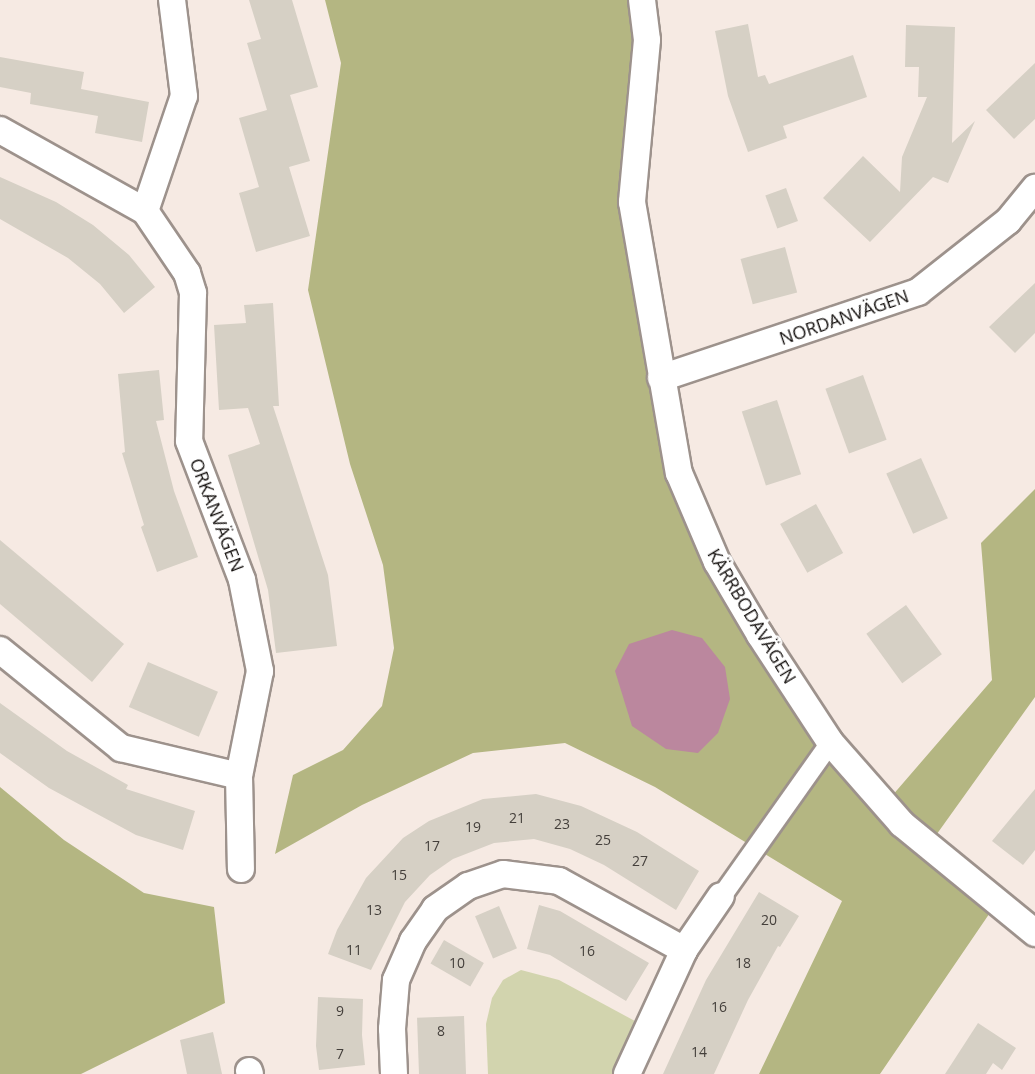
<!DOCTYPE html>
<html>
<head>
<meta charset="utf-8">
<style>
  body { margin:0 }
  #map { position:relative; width:1035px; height:1074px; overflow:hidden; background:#f6eae3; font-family:"Open Sans",sans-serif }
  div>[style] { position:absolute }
  .green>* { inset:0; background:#d2d4ae }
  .forest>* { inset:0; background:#b4b682 }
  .water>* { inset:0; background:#bb879e }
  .building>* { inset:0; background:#d6d0c5; transform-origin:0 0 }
  .roads { filter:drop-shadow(2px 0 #9d928c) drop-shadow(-2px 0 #9d928c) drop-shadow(0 2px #9d928c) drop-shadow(0 -2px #9d928c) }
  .pedestrian>* { height:19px; margin:-9.5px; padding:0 9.5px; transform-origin:9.5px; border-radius:9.5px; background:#fff }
  .minor>* { height:26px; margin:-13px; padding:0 13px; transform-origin:13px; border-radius:13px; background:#fff }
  span { translate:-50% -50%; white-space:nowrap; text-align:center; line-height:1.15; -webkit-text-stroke:6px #fff; paint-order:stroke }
  .number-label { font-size:14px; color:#443f3b }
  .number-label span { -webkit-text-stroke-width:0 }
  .street-label { font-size:18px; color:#130f0d }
</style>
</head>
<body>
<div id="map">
  <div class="green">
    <div style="clip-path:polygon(521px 970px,559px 980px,646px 1027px,627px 1074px,488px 1074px,486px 1024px,492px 998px,503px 980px)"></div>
  </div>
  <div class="forest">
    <div style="clip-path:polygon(325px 0,642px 0,632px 202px,661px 378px,717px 562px,885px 804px,992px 680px,981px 543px,1035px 489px,1035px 697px,929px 845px,998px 901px,880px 1074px,759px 1074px,842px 901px,655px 787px,565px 743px,473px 753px,362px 805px,275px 854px,293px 775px,343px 750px,382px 706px,394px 648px,383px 565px,350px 464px,308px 290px,341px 63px)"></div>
    <div style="clip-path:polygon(0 787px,64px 840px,144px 893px,214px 907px,225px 1003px,81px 1074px,0 1074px)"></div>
  </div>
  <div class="water">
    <div style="clip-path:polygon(672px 630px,702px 638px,725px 667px,730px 699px,718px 733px,698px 753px,666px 749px,632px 726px,615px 671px,629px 644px)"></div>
  </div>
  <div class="building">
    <div style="clip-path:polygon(249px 0,292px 0,318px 87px,290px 95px,310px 161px,289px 167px,310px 236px,256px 252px,239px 193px,259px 187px,239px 118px,267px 110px,247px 43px,261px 39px)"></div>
    <div style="clip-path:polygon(748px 24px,758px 77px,765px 75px,769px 84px,853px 55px,867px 97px,783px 126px,787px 138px,748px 152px,728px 96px,715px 31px)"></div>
    <div style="clip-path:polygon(906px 25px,955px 27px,952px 143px,975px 121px,948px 183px,933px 177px,870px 242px,823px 198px,863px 156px,900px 192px,902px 157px,927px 97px,918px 97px,919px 67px,905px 67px)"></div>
    <div style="clip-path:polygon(0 57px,84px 72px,81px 89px,149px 102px,142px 142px,95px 133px,98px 116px,30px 104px,31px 93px,0 87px)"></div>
    <div style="clip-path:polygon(1035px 63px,1035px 119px,1014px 139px,986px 110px)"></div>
    <div style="clip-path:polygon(0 177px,56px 202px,93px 225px,129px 255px,155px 287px,124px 313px,100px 284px,68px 258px,0 219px)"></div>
    <div style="left:786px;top:188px;width:35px;height:22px;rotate:70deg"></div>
    <div style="left:785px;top:247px;width:47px;height:46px;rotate:75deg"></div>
    <div style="clip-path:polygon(1035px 283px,1035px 333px,1015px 353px,989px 327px)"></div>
    <div style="clip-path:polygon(273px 303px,279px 406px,273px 406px,328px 575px,337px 646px,276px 653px,268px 590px,228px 455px,260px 444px,248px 408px,219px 410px,214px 325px,246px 323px,244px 305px)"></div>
    <div style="clip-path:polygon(159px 370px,164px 420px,156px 421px,174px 491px,198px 557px,157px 572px,141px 527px,144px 525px,122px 453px,125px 452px,118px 374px)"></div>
    <div style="left:863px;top:375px;width:69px;height:40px;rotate:70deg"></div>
    <div style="left:777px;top:400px;width:78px;height:37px;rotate:72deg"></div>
    <div style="left:921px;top:458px;width:66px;height:38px;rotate:66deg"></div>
    <div style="left:816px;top:504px;width:56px;height:41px;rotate:61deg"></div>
    <div style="clip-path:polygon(0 540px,124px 644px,92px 682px,0 604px)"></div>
    <div style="left:906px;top:605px;width:61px;height:49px;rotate:54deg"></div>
    <div style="left:148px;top:662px;width:76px;height:49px;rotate:23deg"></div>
    <div style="clip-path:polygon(0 703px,67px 751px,128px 785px,126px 789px,195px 811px,183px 850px,136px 835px,49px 788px,0 753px)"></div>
    <div style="clip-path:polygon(1035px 789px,1035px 850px,1023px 865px,992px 841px)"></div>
    <div style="clip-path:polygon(536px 794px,581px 806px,637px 832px,699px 871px,676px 910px,604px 865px,570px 849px,534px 839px,494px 843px,453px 859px,430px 875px,405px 902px,371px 970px,328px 954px,337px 930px,366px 878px,403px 838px,429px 821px,483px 799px)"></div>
    <div style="clip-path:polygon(759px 892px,799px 916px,780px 947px,778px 946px,748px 1000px,714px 1074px,663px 1074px,706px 980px)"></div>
    <div style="clip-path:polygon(539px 905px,560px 911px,649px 963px,626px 1001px,550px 955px,527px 949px)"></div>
    <div style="left:499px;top:906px;width:46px;height:26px;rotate:67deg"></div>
    <div style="left:444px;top:940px;width:46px;height:27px;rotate:30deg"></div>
    <div style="clip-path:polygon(318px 997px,363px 999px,362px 1035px,365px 1065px,319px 1070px,316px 1046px)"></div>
    <div style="left:464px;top:1016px;width:58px;height:47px;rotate:88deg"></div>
    <div style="clip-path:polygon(978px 1023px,1016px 1048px,1002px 1070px,993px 1063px,986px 1074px,945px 1074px)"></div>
    <div style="clip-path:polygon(213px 1032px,222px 1074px,187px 1074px,180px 1040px)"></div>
  </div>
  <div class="roads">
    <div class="pedestrian">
      <div style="left:721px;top:896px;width:189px;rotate:-54.7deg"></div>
    </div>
    <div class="minor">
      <div style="left:642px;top:0;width:40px;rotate:82.9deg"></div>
      <div style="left:647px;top:40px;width:163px;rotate:95.3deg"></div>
      <div style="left:632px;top:202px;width:275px;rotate:80.2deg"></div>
      <div style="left:679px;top:473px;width:97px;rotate:66.9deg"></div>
      <div style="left:717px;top:562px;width:85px;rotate:59.5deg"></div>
      <div style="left:760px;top:635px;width:128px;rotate:56.8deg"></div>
      <div style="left:830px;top:742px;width:109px;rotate:48.7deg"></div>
      <div style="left:902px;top:824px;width:172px;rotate:39.3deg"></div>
      <div style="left:0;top:130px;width:166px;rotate:29.2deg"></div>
      <div style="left:145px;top:211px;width:75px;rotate:55.9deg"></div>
      <div style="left:187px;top:273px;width:21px;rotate:73deg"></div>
      <div style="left:193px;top:293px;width:148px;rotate:91.5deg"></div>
      <div style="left:189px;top:441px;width:149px;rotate:69.1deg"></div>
      <div style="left:242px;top:580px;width:93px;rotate:78.8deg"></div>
      <div style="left:260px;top:671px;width:107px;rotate:101.3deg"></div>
      <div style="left:239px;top:776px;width:93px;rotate:88.8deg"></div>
      <div style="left:145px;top:211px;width:121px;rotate:-71.3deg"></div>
      <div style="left:184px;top:96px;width:97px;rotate:-97.1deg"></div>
      <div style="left:661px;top:378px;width:271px;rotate:-18.5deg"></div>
      <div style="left:918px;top:292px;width:115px;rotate:-38.3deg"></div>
      <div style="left:1008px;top:221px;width:43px;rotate:-50.7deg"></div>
      <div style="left:0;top:650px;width:156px;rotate:39deg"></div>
      <div style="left:121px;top:748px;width:121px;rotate:13.3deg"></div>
      <div style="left:249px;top:1071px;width:3px;rotate:72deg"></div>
      <div style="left:394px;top:1074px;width:45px;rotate:-92.5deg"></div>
      <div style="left:392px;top:1029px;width:49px;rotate:-85.3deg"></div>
      <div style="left:396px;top:980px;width:43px;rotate:-66.4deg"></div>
      <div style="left:413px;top:941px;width:39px;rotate:-55deg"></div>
      <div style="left:435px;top:909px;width:40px;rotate:-34.9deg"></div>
      <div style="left:468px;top:886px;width:37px;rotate:-19deg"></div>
      <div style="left:503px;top:874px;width:56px;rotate:7.1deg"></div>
      <div style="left:559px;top:881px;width:143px;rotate:28.9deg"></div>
      <div style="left:627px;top:1074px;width:136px;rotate:-65.3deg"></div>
      <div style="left:684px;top:950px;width:65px;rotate:-55.6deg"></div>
    </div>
  </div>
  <div class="number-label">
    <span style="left:517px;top:818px">21</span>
    <span style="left:562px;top:824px">23</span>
    <span style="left:473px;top:827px">19</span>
    <span style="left:603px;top:840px">25</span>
    <span style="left:432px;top:846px">17</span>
    <span style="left:640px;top:861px">27</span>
    <span style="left:399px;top:875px">15</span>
    <span style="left:374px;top:910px">13</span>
    <span style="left:769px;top:920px">20</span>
    <span style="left:354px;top:950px">11</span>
    <span style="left:587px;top:951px">16</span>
    <span style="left:457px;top:963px">10</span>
    <span style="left:743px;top:963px">18</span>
    <span style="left:719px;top:1007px">16</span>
    <span style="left:340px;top:1011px">9</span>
    <span style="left:441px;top:1031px">8</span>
    <span style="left:699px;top:1052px">14</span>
    <span style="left:340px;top:1054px">7</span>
  </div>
  <div class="street-label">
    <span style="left:844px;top:317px;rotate:-19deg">NORDANVÄGEN</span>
    <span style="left:217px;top:515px;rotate:69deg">ORKANVÄGEN</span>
    <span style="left:752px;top:616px;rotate:59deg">KÄRRBODAVÄGEN</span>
  </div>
</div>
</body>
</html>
